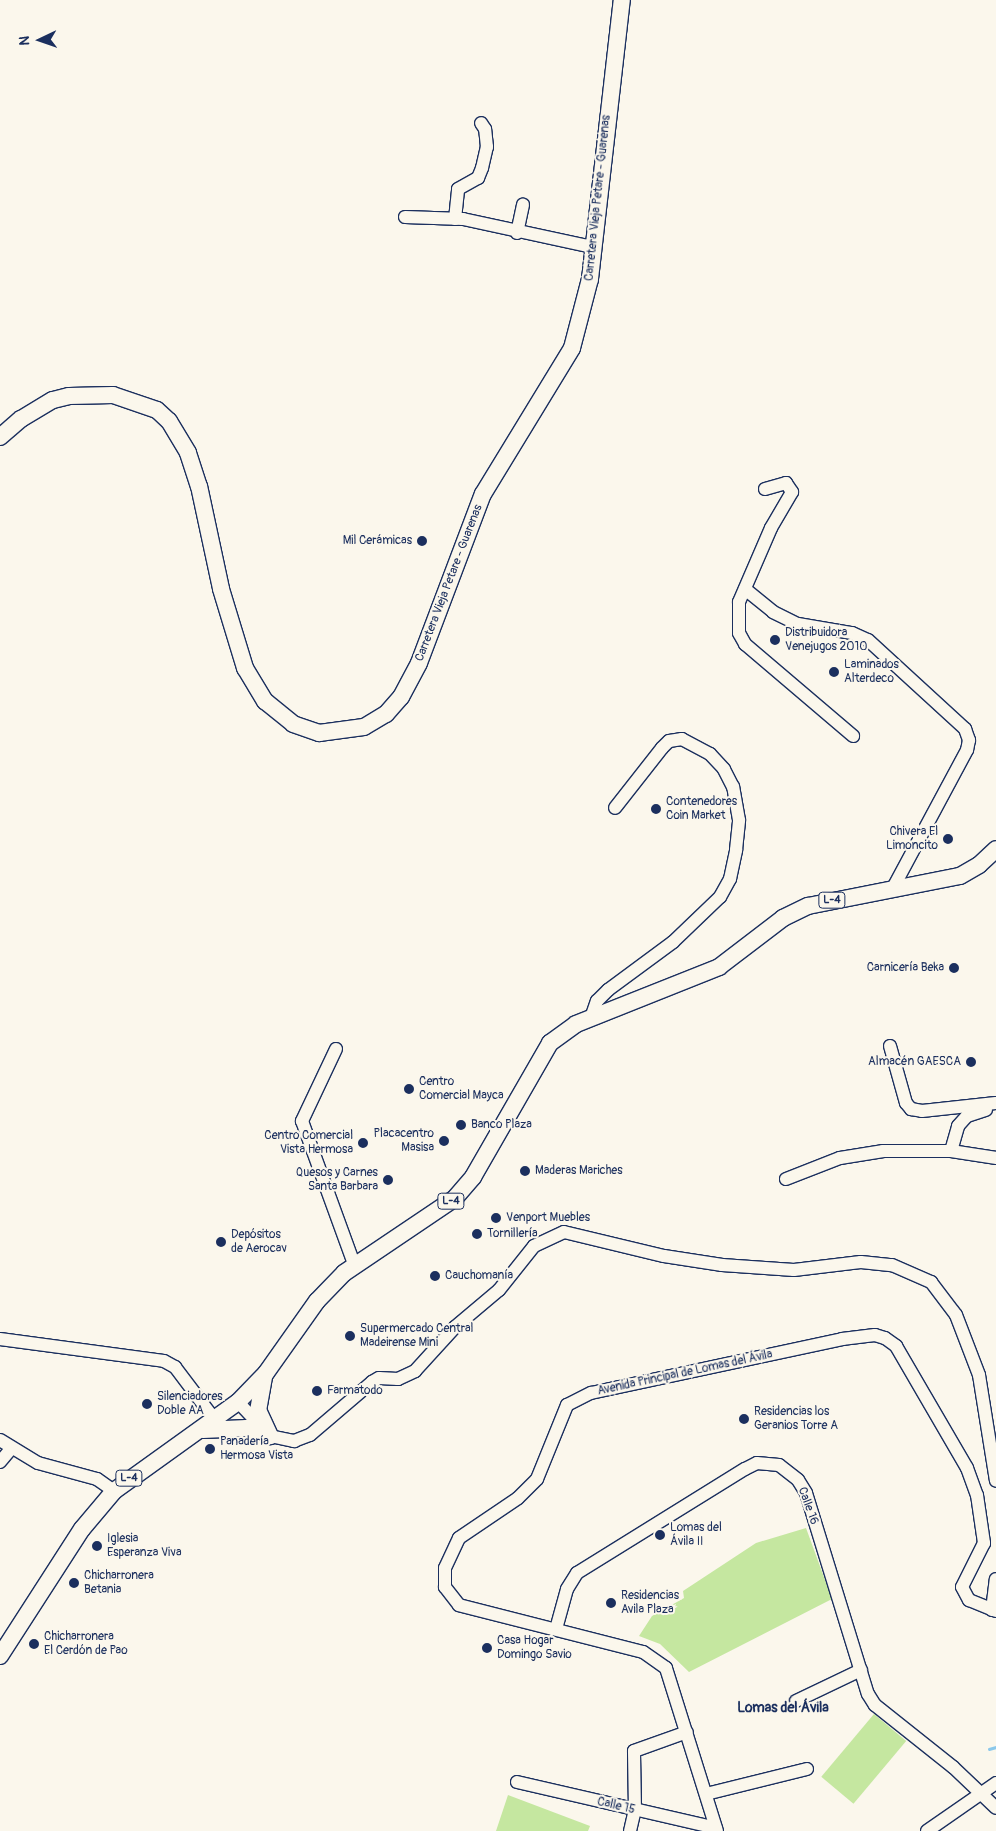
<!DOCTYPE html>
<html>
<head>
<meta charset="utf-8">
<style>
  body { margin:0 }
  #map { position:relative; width:996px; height:1831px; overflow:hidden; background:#fbf7ec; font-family:Pangolin,sans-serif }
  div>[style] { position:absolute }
  .green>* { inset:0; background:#c5e7a0; transform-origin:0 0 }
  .stream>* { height:2.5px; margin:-1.25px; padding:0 1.25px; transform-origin:1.25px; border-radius:1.25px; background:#8bc8eb }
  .roads { filter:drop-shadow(1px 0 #1b2f5e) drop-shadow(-1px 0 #1b2f5e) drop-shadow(0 1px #1b2f5e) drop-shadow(0 -1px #1b2f5e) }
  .minor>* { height:12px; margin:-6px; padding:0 6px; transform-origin:6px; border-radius:6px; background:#fbf7ec }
  .major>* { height:16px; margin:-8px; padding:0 8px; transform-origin:8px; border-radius:8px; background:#fbf7ec }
  .dots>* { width:14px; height:14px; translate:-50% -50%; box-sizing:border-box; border:2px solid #fbf7ec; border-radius:50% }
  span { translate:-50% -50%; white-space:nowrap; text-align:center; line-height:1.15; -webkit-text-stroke:4px #fbf7ec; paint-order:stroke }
  .shield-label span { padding:1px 4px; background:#fbf7ec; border:1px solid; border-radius:4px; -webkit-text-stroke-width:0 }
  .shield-label { font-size:11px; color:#1b2f5e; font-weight:700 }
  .street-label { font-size:12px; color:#1b2f5e }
  .poi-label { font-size:12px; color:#1b2f5e }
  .right { translate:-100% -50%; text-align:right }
  .left { translate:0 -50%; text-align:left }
  .neighbourhood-label { font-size:14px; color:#1b2f5e; font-weight:700 }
  .north { position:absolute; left:15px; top:15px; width:50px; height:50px; -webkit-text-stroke:4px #fbf7ec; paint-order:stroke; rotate:267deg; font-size:14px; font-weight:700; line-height:20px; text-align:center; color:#1b2f5e }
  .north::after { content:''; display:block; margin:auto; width:18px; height:22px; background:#1b2f5e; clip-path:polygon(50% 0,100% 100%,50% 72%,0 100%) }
</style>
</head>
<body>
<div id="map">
  <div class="green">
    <div style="clip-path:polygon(806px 1528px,832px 1599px,689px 1672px,660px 1644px,639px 1636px,652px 1616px,684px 1598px,683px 1591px,756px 1543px)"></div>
    <div style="left:874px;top:1714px;width:42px;height:82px;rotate:40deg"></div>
    <div style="clip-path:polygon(508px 1795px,590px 1826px,588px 1831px,496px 1831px)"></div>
  </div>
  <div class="stream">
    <div style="left:989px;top:1749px;width:7px;rotate:-16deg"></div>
  </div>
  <div class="roads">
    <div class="minor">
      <div style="left:405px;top:217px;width:58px;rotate:2deg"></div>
      <div style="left:463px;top:219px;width:133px;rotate:12.2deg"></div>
      <div style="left:455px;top:219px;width:30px;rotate:-84deg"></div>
      <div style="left:458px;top:189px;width:23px;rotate:-29deg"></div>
      <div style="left:478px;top:178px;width:11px;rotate:-68deg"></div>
      <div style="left:482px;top:168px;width:22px;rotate:-77deg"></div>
      <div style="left:487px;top:147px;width:18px;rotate:-96deg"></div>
      <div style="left:485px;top:129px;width:7px;rotate:-124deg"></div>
      <div style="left:517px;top:233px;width:29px;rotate:-78deg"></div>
      <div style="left:765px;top:489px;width:22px;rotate:-16deg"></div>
      <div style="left:786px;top:483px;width:11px;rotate:56deg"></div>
      <div style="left:792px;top:492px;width:42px;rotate:120.3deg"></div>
      <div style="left:771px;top:528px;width:81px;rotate:113.4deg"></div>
      <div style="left:739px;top:602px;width:31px;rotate:90deg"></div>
      <div style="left:739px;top:633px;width:13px;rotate:61deg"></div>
      <div style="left:745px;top:644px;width:142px;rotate:40.4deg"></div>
      <div style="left:745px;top:589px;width:36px;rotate:39deg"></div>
      <div style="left:773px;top:612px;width:28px;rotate:26deg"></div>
      <div style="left:798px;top:624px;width:55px;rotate:9.5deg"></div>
      <div style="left:852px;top:633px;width:17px;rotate:24deg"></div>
      <div style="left:868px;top:640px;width:132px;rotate:42.5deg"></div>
      <div style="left:965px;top:729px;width:12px;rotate:70deg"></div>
      <div style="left:969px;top:740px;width:10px;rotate:101deg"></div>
      <div style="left:967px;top:750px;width:159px;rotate:118.2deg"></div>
      <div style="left:591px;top:1018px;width:18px;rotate:-71deg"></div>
      <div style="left:597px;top:1001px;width:16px;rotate:-45deg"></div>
      <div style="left:608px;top:990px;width:81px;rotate:-36.4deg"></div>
      <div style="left:673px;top:942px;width:65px;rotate:-43.8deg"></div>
      <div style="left:720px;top:897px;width:21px;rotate:-61deg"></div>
      <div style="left:730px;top:879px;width:30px;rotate:-78deg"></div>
      <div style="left:736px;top:850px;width:30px;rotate:-84deg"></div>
      <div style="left:739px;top:820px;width:34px;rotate:-100deg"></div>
      <div style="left:733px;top:787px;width:20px;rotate:-117deg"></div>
      <div style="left:724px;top:769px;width:21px;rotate:-133deg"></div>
      <div style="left:710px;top:754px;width:32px;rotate:-152deg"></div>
      <div style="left:682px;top:739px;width:13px;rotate:171deg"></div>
      <div style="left:669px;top:741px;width:10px;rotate:135deg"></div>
      <div style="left:662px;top:748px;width:76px;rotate:128.1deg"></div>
      <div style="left:890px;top:1046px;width:59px;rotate:74.3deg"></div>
      <div style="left:906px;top:1103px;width:8px;rotate:50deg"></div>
      <div style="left:911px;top:1109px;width:11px;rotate:10deg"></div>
      <div style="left:922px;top:1111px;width:74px;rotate:-6.2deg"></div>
      <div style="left:336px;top:1049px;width:80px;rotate:115.3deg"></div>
      <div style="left:302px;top:1121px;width:152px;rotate:70deg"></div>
      <div style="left:951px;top:1151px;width:26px;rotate:-74deg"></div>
      <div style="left:958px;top:1126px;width:13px;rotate:-48deg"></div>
      <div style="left:967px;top:1116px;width:20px;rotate:-18deg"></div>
      <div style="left:786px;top:1179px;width:58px;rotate:-21.3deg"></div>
      <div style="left:840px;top:1158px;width:44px;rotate:-9.2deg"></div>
      <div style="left:883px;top:1151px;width:68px"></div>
      <div style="left:951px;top:1151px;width:46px;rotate:8.8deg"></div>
      <div style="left:0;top:1339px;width:165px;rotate:7.6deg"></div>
      <div style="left:164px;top:1361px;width:13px;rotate:29deg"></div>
      <div style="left:175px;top:1367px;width:66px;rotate:53deg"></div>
      <div style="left:238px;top:1402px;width:47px;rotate:46.7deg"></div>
      <div style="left:270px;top:1436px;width:25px;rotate:12deg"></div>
      <div style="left:294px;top:1441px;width:17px;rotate:-21deg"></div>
      <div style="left:310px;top:1435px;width:82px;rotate:-40.5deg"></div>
      <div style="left:372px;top:1382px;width:8px;rotate:-30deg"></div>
      <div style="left:379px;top:1378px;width:19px;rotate:3deg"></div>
      <div style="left:398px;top:1379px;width:19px;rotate:-25deg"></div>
      <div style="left:415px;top:1371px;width:59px;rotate:-47.7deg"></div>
      <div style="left:455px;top:1327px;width:57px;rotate:-40.1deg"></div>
      <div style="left:499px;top:1290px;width:56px;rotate:-51.5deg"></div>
      <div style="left:534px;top:1246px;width:33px;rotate:-25deg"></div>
      <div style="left:564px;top:1232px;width:103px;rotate:13.5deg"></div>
      <div style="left:664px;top:1256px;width:59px;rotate:8.8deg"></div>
      <div style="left:722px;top:1265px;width:72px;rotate:4deg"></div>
      <div style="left:794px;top:1270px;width:67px;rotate:-6.8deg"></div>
      <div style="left:861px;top:1262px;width:31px;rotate:6deg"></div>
      <div style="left:892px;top:1265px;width:43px;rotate:23.6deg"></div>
      <div style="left:931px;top:1282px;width:41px;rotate:52.9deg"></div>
      <div style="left:956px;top:1315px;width:64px;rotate:69deg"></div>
      <div style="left:979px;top:1375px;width:107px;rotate:80.9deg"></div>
      <div style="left:0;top:1440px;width:44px;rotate:31.2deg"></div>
      <div style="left:38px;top:1463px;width:61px;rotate:15.2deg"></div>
      <div style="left:97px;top:1479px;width:21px;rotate:35deg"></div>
      <div style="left:0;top:1462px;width:17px;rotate:-50deg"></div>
      <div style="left:992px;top:1610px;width:31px;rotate:-83deg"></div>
      <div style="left:556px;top:1629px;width:41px;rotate:-74.6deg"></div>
      <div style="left:567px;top:1589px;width:19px;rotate:-58deg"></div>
      <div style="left:577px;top:1573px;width:198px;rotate:-31.8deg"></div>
      <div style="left:745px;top:1469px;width:13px;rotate:-27deg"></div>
      <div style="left:757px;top:1463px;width:22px;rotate:5deg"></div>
      <div style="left:779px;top:1465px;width:24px;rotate:38deg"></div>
      <div style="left:798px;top:1480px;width:15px;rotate:58deg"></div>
      <div style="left:806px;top:1493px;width:210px;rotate:72.9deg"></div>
      <div style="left:868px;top:1694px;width:13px;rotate:58deg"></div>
      <div style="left:875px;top:1705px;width:100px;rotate:38.5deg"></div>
      <div style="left:953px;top:1767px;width:59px;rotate:43.6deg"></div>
      <div style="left:796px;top:1701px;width:72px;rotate:-25.5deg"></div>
      <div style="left:517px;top:1782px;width:204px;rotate:13deg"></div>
      <div style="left:706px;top:1794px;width:104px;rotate:-13.9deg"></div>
      <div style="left:630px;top:1831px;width:22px;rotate:-77deg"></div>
      <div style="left:635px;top:1810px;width:59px;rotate:-91deg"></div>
      <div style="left:634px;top:1751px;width:56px;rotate:-19.7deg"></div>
      <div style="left:717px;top:1831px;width:171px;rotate:-107.4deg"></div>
      <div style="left:666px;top:1668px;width:28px;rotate:-145deg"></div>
      <div style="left:643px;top:1652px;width:190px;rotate:-165.7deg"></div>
      <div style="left:459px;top:1605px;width:23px;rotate:-128deg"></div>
      <div style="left:445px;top:1587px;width:19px;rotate:-90deg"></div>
      <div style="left:445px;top:1568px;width:33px;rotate:-65deg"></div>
      <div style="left:459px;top:1538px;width:71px;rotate:-34.1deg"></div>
      <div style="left:518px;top:1498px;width:27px;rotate:-45deg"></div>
      <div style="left:537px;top:1479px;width:80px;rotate:-67.9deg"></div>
      <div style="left:567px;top:1405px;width:27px;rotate:-27deg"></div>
      <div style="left:591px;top:1393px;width:257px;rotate:-12.1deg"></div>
      <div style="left:842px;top:1339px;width:33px;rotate:-7deg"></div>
      <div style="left:875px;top:1335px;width:10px;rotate:17deg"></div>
      <div style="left:885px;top:1338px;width:14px;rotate:36deg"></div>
      <div style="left:896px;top:1346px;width:141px;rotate:59.8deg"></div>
      <div style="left:967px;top:1468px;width:29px;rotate:70deg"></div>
      <div style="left:977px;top:1495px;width:49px;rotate:81.7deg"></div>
      <div style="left:984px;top:1543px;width:49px;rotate:116.6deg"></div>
      <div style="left:962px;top:1587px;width:15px;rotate:62deg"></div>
      <div style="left:969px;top:1600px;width:29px;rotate:22deg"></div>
      <div style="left:927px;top:1831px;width:84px;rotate:-34.8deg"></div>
    </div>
    <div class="major">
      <div style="left:0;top:437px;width:28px;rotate:-41deg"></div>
      <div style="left:21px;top:419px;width:37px;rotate:-31deg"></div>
      <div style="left:53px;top:400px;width:16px;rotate:-14deg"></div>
      <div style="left:69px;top:396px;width:44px;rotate:-1.3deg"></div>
      <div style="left:113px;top:395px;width:46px;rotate:18.8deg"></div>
      <div style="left:157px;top:410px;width:16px;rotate:43deg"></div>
      <div style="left:169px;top:421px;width:37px;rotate:59deg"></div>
      <div style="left:188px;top:453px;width:35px;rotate:72deg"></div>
      <div style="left:199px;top:486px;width:105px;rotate:77.9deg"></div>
      <div style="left:221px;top:589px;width:83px;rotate:73.1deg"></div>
      <div style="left:245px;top:668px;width:39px;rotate:59deg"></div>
      <div style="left:265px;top:701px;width:36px;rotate:39deg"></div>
      <div style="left:293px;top:724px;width:28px;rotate:19deg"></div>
      <div style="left:319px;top:733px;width:45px;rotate:-7.6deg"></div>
      <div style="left:364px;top:727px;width:26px;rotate:-31deg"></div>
      <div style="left:386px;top:714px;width:23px;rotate:-49deg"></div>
      <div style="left:401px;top:697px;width:38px;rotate:-62deg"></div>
      <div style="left:419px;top:663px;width:181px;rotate:-69.3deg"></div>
      <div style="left:483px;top:494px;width:171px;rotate:-58.6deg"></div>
      <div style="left:572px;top:348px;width:71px;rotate:-75.4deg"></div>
      <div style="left:590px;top:279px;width:281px;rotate:-83.5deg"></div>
      <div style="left:264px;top:1377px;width:34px;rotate:100deg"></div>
      <div style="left:258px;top:1410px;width:29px;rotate:65deg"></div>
      <div style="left:203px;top:1430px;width:44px;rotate:-2.6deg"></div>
      <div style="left:247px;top:1428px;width:24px;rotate:19deg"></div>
      <div style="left:0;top:1656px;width:151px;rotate:-57.2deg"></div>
      <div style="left:82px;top:1529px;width:50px;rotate:-49.9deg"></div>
      <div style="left:114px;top:1491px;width:153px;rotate:-35.7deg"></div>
      <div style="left:238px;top:1402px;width:40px;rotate:-46deg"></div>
      <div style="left:266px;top:1373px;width:88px;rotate:-54.7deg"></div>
      <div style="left:317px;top:1301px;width:39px;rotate:-46deg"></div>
      <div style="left:344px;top:1273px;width:134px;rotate:-34deg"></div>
      <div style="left:455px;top:1198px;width:28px;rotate:-49deg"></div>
      <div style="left:473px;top:1177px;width:155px;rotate:-60.1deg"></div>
      <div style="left:550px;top:1043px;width:32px;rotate:-36deg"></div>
      <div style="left:576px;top:1024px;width:154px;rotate:-21.7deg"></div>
      <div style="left:719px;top:967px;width:81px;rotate:-37.4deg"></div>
      <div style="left:783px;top:918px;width:28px;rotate:-26deg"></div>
      <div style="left:808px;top:906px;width:155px;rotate:-11.2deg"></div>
      <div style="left:960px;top:876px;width:22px;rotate:-30deg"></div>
      <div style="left:979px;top:865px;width:23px;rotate:-43deg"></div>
    </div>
  </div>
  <div class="dots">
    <div style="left:422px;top:541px;background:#1b2f5e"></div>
    <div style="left:775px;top:640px;background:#1b2f5e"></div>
    <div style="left:834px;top:672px;background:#1b2f5e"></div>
    <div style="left:656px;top:809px;background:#1b2f5e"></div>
    <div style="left:948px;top:839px;background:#1b2f5e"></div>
    <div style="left:954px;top:968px;background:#1b2f5e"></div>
    <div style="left:971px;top:1062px;background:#1b2f5e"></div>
    <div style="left:409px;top:1089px;background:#1b2f5e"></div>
    <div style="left:461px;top:1125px;background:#1b2f5e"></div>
    <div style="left:444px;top:1141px;background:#1b2f5e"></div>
    <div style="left:363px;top:1143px;background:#1b2f5e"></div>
    <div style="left:525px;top:1171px;background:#1b2f5e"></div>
    <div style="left:388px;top:1180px;background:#1b2f5e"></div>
    <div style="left:496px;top:1218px;background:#1b2f5e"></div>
    <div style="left:477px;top:1234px;background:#1b2f5e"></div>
    <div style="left:221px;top:1242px;background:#1b2f5e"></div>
    <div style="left:435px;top:1276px;background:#1b2f5e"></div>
    <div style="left:350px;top:1336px;background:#1b2f5e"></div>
    <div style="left:317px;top:1391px;background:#1b2f5e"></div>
    <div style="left:147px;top:1404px;background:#1b2f5e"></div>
    <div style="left:744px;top:1419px;background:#1b2f5e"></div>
    <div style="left:210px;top:1449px;background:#1b2f5e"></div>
    <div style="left:660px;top:1535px;background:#1b2f5e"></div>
    <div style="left:97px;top:1546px;background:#1b2f5e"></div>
    <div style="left:74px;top:1583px;background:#1b2f5e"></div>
    <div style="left:611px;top:1603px;background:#1b2f5e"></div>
    <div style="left:34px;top:1644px;background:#1b2f5e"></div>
    <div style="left:487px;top:1648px;background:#1b2f5e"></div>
  </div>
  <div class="shield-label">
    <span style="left:832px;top:900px">L-4</span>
    <span style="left:451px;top:1201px">L-4</span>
    <span style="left:129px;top:1478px">L-4</span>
  </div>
  <div class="street-label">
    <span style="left:598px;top:198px;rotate:-84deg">Carretera Vieja Petare - Guarenas</span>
    <span style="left:449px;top:583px;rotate:-69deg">Carretera Vieja Petare - Guarenas</span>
    <span style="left:685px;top:1373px;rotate:-12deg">Avenida Principal de Lomas del Ávila</span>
    <span style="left:808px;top:1506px;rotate:70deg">Calle 16</span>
    <span style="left:616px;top:1806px;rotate:13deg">Calle 15</span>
  </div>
  <div class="poi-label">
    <span class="right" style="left:412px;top:541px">Mil Cerámicas</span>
    <span class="left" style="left:785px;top:640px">Distribuidora<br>Venejugos 2010</span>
    <span class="left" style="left:844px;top:672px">Laminados<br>Alterdeco</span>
    <span class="left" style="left:666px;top:809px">Contenedores<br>Coin Market</span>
    <span class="right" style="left:938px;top:839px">Chivera El<br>Limoncito</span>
    <span class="right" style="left:944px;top:968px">Carnicería Beka</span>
    <span class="right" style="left:961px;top:1062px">Almacén GAESCA</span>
    <span class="left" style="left:419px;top:1089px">Centro<br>Comercial Mayca</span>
    <span class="left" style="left:471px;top:1125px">Banco Plaza</span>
    <span class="right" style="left:434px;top:1141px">Placacentro<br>Masisa</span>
    <span class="right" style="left:353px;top:1143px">Centro Comercial<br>Vista Hermosa</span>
    <span class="left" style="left:535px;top:1171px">Maderas Mariches</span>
    <span class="right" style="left:378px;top:1180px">Quesos y Carnes<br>Santa Barbara</span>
    <span class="left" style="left:506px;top:1218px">Venport Muebles</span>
    <span class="left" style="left:487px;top:1234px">Tornillería</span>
    <span class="left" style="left:231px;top:1242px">Depósitos<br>de Aerocav</span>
    <span class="left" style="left:445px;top:1276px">Cauchomanía</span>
    <span class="left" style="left:360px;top:1336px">Supermercado Central<br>Madeirense Mini</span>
    <span class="left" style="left:327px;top:1391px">Farmatodo</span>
    <span class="left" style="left:157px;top:1404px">Silenciadores<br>Doble AA</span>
    <span class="left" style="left:754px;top:1419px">Residencias los<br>Geranios Torre A</span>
    <span class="left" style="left:220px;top:1449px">Panadería<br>Hermosa Vista</span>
    <span class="left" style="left:670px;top:1535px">Lomas del<br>Ávila II</span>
    <span class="left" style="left:107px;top:1546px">Iglesia<br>Esperanza Viva</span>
    <span class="left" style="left:84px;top:1583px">Chicharronera<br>Betania</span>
    <span class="left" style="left:621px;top:1603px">Residencias<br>Avila Plaza</span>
    <span class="left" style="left:44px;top:1644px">Chicharronera<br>El Cerdón de Pao</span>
    <span class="left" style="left:497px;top:1648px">Casa Hogar<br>Domingo Savio</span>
  </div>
  <div class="neighbourhood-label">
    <span style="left:783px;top:1708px">Lomas del Ávila</span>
  </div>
  <div class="north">N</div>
</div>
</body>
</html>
